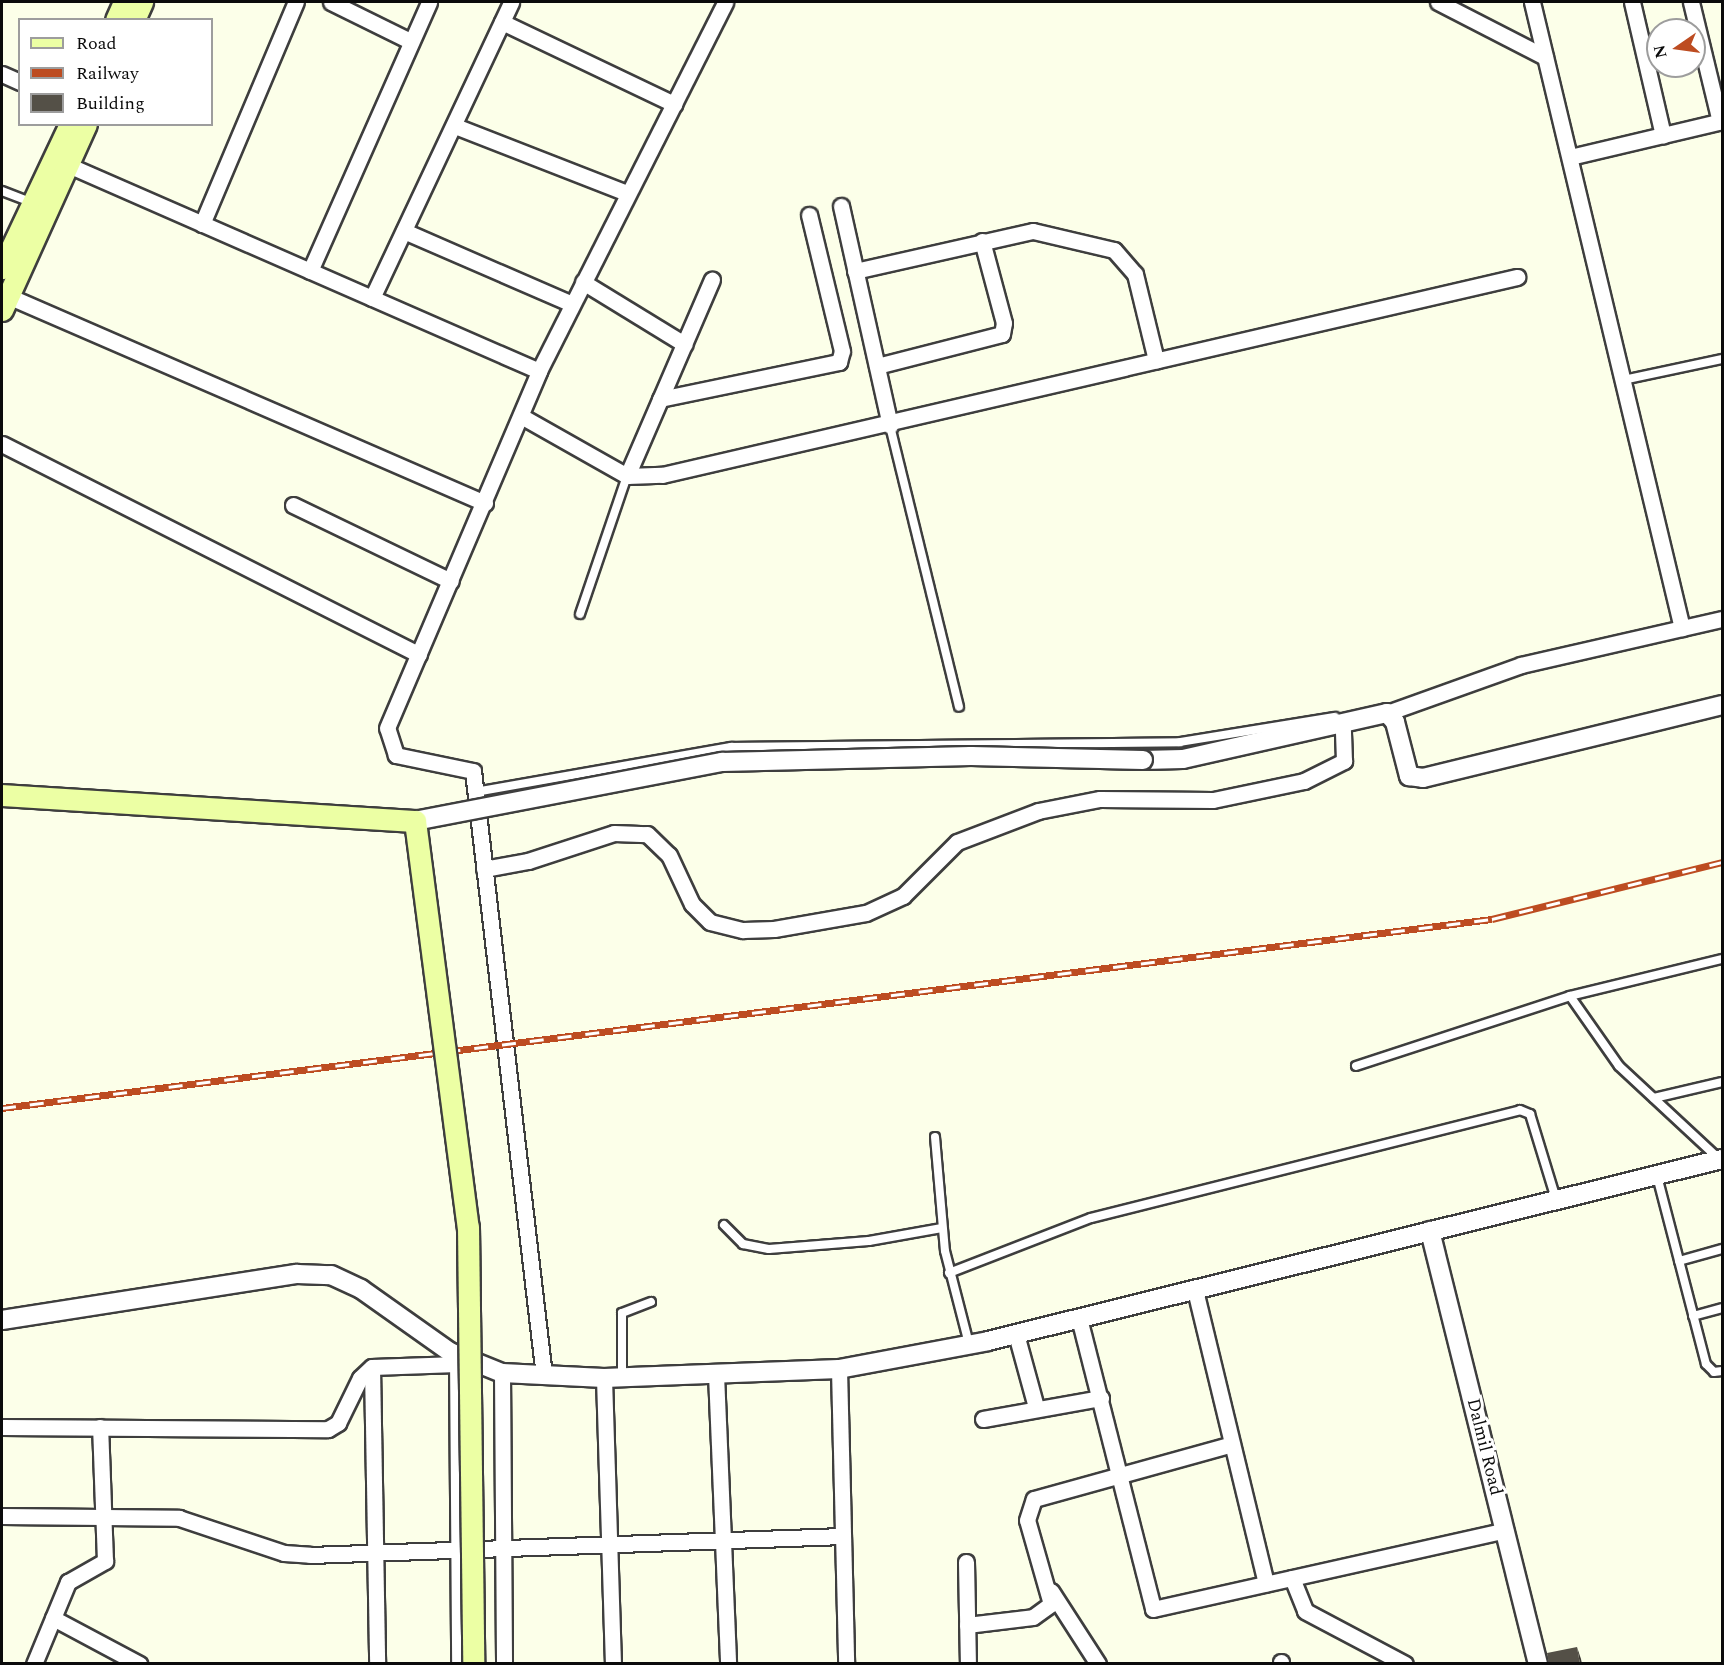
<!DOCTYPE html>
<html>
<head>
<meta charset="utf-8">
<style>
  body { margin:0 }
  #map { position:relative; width:1724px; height:1665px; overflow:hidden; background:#fcffe9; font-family:Spectral,serif }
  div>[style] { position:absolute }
  .roads { filter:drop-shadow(2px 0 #3e3e3e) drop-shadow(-2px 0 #3e3e3e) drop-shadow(0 2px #3e3e3e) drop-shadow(0 -2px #3e3e3e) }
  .service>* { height:8px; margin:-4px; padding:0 4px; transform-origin:4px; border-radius:4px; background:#fff }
  .minor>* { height:15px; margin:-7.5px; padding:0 7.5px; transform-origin:7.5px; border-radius:7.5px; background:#fff }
  .tertiary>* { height:18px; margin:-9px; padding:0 9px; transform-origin:9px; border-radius:9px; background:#fff }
  .secondary>* { height:21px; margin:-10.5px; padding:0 10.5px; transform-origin:10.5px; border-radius:10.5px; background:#ecffa4 }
  .rail>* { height:7px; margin-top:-3.5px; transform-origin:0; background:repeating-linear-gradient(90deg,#fff 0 14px,#bd4c21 0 28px); box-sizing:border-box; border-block:2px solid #bd4c21 }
  .bridges { filter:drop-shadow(2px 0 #3e3e3e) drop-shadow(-2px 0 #3e3e3e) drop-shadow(0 2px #3e3e3e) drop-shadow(0 -2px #3e3e3e) }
  .tertiary-bridge>* { height:18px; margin:-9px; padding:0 9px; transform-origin:9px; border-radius:9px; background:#fff }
  .secondary-bridge>* { height:21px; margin:-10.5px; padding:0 10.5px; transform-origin:10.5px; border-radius:10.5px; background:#ecffa4 }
  .shaded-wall>* { inset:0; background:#3b3832 }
  .building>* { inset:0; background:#545047 }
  span { translate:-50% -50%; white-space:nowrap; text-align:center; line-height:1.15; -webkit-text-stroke:6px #fff; paint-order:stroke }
  .street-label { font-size:18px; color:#0b0b0b }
  .frame { position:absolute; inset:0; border:3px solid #0b0b0b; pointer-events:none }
  .legend { position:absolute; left:18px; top:18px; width:195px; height:108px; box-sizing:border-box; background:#fff; border:2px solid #9d9d9d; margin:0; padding:8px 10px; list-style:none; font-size:18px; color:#0b0b0b }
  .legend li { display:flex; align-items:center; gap:12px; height:30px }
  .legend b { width:30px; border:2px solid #9d9d9d }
  .north { position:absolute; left:1646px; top:18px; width:60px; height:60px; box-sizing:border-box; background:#fff; border:2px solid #9d9d9d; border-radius:50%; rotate:257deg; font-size:16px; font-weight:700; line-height:24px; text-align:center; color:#0b0b0b }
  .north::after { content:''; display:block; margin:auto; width:21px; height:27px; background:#bd4c21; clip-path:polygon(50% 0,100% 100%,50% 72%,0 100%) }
</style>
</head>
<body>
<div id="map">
  <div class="roads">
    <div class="service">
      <div style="left:2px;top:191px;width:31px;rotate:21deg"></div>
      <div style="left:1623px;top:380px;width:101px;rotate:-12deg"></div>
      <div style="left:890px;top:426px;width:289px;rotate:76.2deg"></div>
      <div style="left:580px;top:614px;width:146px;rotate:-71.2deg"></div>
      <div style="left:475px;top:792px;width:260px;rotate:-10deg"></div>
      <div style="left:731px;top:747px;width:449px;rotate:-0.6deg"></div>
      <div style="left:1180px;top:742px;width:157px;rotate:-9.2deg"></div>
      <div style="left:1570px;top:996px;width:85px;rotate:55deg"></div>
      <div style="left:1619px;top:1066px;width:137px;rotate:42.9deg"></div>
      <div style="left:1356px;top:1066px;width:225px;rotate:-18.1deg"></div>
      <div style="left:1570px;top:996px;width:156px;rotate:-13.7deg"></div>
      <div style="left:1654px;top:1098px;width:70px;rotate:-13.2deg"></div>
      <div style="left:935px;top:1137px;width:114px;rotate:85deg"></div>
      <div style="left:945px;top:1251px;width:96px;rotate:75.5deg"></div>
      <div style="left:1657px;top:1176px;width:194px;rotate:75.4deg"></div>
      <div style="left:1706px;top:1364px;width:11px;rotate:45deg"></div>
      <div style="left:1714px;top:1372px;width:8px;rotate:-7deg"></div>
      <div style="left:724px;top:1225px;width:27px;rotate:45deg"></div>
      <div style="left:743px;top:1244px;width:26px;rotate:11deg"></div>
      <div style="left:769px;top:1249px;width:100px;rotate:-4.6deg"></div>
      <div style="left:869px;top:1241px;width:74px;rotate:-10.1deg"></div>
      <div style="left:1679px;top:1261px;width:45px;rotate:-15.6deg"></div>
      <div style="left:949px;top:1273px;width:152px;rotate:-21.2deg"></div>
      <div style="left:1091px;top:1218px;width:442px;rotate:-14.1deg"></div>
      <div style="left:1520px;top:1110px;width:11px;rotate:22deg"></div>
      <div style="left:1530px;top:1114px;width:89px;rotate:73deg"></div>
      <div style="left:1693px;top:1316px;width:30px;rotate:-15deg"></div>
      <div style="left:622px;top:1376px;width:63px;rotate:-90deg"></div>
      <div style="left:622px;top:1313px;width:31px;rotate:-21deg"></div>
    </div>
    <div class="minor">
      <div style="left:331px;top:2px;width:88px;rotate:26.3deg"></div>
      <div style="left:1438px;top:2px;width:120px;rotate:27.2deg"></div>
      <div style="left:1532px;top:2px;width:644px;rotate:76.53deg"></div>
      <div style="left:1632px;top:2px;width:137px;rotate:76.9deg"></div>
      <div style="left:1691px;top:2px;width:123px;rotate:76.4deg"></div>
      <div style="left:502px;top:22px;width:191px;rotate:25.5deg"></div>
      <div style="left:2px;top:74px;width:20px;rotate:24deg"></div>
      <div style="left:455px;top:126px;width:185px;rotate:21.3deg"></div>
      <div style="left:1570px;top:157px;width:156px;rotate:-13.3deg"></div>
      <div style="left:68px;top:165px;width:514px;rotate:23.62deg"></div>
      <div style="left:841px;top:206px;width:225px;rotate:77.4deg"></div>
      <div style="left:202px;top:224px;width:241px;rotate:-67.1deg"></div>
      <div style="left:404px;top:231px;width:183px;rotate:23.5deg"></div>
      <div style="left:310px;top:271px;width:294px;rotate:-66.1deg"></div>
      <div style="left:855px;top:271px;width:182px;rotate:-12.7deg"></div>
      <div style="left:1033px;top:231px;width:83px;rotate:13.2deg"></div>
      <div style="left:1114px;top:250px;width:32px;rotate:49deg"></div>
      <div style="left:1135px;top:274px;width:89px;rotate:76.3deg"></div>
      <div style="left:583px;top:282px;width:119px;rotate:31.5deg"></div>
      <div style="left:8px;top:296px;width:520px;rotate:23.46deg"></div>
      <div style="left:372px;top:298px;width:327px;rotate:-64.8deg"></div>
      <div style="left:877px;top:366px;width:129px;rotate:-14.4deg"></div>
      <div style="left:1002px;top:334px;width:11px;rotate:-80deg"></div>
      <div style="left:1004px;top:323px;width:85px;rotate:-105deg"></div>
      <div style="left:660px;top:399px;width:183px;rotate:-11.7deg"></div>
      <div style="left:839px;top:362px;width:11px;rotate:-75deg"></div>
      <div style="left:842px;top:351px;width:140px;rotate:-103.6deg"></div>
      <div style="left:521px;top:416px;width:122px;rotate:29.5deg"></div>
      <div style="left:627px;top:476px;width:35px;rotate:-2deg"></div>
      <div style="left:662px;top:475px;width:878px;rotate:-13.04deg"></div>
      <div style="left:2px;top:444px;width:467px;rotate:26.8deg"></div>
      <div style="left:627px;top:476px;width:214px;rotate:-66.6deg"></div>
      <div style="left:293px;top:505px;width:175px;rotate:25.7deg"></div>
      <div style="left:1387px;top:713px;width:142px;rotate:-19.7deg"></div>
      <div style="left:1521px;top:665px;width:206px;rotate:-12.9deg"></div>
      <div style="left:484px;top:869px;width:45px;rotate:-10.3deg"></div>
      <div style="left:528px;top:861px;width:90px;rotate:-18deg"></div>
      <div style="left:614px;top:833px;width:33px;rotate:2deg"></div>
      <div style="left:647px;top:834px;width:30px;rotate:44deg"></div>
      <div style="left:669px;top:855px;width:54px;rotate:64.9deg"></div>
      <div style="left:692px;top:904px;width:25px;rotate:45deg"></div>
      <div style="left:710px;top:922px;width:34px;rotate:14deg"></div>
      <div style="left:743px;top:930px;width:31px;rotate:-2deg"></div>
      <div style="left:774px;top:929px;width:93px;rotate:-9.9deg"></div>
      <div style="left:866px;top:913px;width:41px;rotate:-24.7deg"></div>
      <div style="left:903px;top:896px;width:76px;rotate:-45deg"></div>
      <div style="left:957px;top:842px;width:87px;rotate:-20.9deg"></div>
      <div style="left:1038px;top:811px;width:63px;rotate:-11deg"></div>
      <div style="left:1100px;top:799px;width:113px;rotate:0.5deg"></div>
      <div style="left:1213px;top:800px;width:93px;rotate:-11.8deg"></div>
      <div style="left:1304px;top:781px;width:45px;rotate:-26.6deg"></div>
      <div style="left:1344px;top:761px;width:34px;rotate:-92deg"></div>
      <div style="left:1195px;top:1290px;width:302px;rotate:76.4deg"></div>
      <div style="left:1079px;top:1318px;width:300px;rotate:75.7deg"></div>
      <div style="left:1153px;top:1609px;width:361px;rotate:-12.6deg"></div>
      <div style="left:1016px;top:1334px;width:76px;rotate:74.7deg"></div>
      <div style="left:457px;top:1355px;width:309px;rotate:89.6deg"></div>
      <div style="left:372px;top:1367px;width:297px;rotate:89deg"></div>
      <div style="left:839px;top:1369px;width:295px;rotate:88.6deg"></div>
      <div style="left:502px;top:1373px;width:291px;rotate:89.6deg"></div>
      <div style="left:716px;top:1374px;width:290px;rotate:87.6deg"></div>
      <div style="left:544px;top:1376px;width:609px;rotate:-96.69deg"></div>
      <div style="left:473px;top:771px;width:79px;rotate:-168.3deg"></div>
      <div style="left:396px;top:755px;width:28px;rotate:-108deg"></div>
      <div style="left:387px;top:728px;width:388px;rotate:-66.9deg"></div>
      <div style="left:539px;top:371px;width:413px;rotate:-63.2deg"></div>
      <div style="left:604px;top:1378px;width:286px;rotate:88.2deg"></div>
      <div style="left:983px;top:1419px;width:120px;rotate:-10.1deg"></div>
      <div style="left:2px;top:1427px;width:326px;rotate:0.4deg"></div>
      <div style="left:328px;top:1429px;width:12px;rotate:-31deg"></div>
      <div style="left:338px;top:1423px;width:50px;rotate:-63.9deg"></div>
      <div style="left:360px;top:1378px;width:16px;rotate:-43deg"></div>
      <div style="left:372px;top:1367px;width:85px;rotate:-2deg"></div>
      <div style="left:2px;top:1516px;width:177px;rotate:0.6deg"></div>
      <div style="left:179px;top:1518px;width:111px;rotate:18.4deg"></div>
      <div style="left:284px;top:1553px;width:26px;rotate:4deg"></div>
      <div style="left:310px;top:1555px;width:533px;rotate:-2.04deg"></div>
      <div style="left:966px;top:1562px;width:102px;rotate:88.9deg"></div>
      <div style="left:1292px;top:1578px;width:35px;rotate:68deg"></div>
      <div style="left:1305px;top:1611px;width:113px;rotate:27.9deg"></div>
      <div style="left:1051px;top:1591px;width:87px;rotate:57.2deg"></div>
      <div style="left:53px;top:1618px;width:98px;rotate:28.1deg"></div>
      <div style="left:967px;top:1625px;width:66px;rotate:-6.9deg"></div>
      <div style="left:1033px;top:1617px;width:22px;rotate:-36deg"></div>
      <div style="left:1051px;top:1604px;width:87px;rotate:-105.9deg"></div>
      <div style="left:1027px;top:1520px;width:22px;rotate:-72deg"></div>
      <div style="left:1034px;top:1499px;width:205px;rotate:-15.5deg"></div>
      <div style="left:1281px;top:1662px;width:2px;rotate:90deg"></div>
      <div style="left:34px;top:1664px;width:89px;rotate:-67.5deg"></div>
      <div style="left:68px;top:1582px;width:43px;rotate:-29.6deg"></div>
      <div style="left:105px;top:1561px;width:134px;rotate:-92.1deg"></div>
    </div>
    <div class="tertiary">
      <div style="left:1143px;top:760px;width:40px;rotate:-1.4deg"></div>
      <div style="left:1183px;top:759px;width:209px;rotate:-12.7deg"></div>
      <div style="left:1387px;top:713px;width:12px;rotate:48deg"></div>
      <div style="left:1395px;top:722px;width:56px;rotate:75.5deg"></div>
      <div style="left:1409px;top:776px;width:14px;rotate:8deg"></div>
      <div style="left:1423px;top:778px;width:308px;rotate:-13.7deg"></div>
      <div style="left:1430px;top:1231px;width:446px;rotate:76deg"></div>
      <div style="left:2px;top:1320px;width:299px;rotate:-8.9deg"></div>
      <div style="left:297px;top:1274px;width:34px;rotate:2deg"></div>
      <div style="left:331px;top:1275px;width:33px;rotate:25deg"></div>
      <div style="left:361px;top:1289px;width:109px;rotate:35.3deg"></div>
      <div style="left:450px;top:1352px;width:56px;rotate:22deg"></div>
      <div style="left:502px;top:1373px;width:102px;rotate:2.8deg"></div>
      <div style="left:604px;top:1378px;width:235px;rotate:-2.2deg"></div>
      <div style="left:839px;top:1369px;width:152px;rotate:-10.6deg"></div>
      <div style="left:988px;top:1341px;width:756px;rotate:-13.93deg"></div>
    </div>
    <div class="secondary">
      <div style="left:116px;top:20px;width:20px;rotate:-66deg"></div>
      <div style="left:134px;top:20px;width:20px;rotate:-66deg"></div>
      <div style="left:2px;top:268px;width:159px;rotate:-64.7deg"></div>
      <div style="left:2px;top:310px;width:204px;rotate:-65.7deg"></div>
    </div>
  </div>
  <div class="rail">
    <div style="left:2px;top:1108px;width:1502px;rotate:-7.23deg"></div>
    <div style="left:1492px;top:919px;width:237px;rotate:-13.9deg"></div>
  </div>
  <div class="bridges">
    <div class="tertiary-bridge">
      <div style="left:415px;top:821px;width:313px;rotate:-10.9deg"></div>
      <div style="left:722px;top:762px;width:249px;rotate:-1.4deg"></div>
      <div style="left:971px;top:756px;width:172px;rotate:1.3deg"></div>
    </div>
    <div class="secondary-bridge">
      <div style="left:2px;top:795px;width:414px;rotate:3.6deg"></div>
      <div style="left:415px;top:821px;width:409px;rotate:82.6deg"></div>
      <div style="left:468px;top:1227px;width:437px;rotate:89.3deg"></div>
    </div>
  </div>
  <div class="shaded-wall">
    <div style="clip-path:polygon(1577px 1647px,1581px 1659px,1582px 1664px,1580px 1664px)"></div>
  </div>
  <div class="building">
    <div style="clip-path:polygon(1577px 1647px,1580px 1664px,1549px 1664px,1547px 1653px)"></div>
  </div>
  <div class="street-label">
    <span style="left:1484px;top:1447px;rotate:76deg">Dalmil Road</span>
  </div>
  <div class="frame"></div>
  <ul class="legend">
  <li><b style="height:8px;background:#ecffa4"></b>Road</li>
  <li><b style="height:8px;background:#bd4c21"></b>Railway</li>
  <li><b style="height:16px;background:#545047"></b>Building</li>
  </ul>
  <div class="north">N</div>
</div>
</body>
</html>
